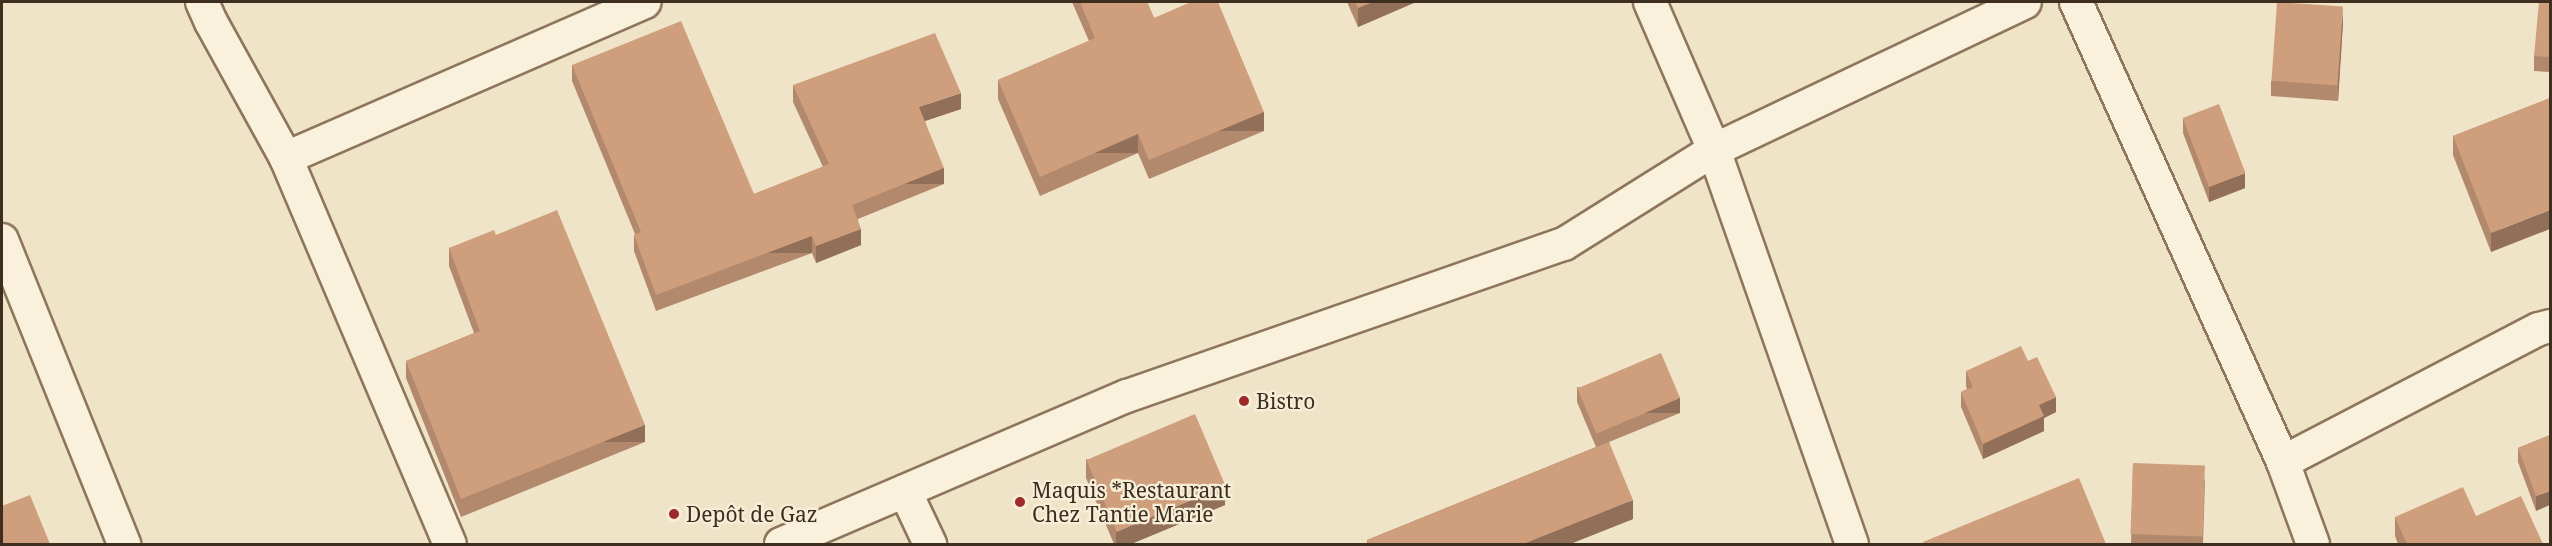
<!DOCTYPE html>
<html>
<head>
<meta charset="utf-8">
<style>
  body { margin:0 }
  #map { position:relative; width:2552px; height:546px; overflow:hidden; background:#f0e4c8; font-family:"Noto Serif",serif }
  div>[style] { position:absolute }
  .roads { filter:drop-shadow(2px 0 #8d765c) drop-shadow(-2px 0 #8d765c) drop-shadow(0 2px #8d765c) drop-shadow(0 -2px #8d765c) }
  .minor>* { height:32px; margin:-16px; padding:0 16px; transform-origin:16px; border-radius:16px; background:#faf1dc }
  .wall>* { inset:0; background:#b2896c }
  .shaded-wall>* { inset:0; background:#916f58; transform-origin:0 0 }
  .building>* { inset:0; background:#cf9f7d; transform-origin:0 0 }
  .dots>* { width:16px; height:16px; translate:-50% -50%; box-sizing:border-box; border:3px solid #f7eed8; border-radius:50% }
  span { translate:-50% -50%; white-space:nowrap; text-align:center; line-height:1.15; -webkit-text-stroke:4.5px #f7eed8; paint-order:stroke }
  .poi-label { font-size:21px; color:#3d2e20 }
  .left { translate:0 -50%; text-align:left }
  .frame { position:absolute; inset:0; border:3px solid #3d2e20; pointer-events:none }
</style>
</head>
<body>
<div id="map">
  <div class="roads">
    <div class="minor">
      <div style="left:202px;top:2px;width:22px;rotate:66deg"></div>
      <div style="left:211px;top:22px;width:155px;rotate:61.1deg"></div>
      <div style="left:286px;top:158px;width:419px;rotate:67deg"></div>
      <div style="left:1650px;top:2px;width:161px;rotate:66.6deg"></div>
      <div style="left:1714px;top:150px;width:417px;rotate:70.7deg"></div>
      <div style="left:2076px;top:2px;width:504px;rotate:65.77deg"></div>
      <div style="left:2283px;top:462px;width:87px;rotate:69.9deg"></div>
      <div style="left:286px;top:158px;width:391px;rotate:-23.5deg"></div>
      <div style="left:2px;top:240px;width:328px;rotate:68.1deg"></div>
      <div style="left:2283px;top:462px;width:288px;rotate:-27.5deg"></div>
      <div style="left:2539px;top:329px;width:11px;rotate:-15deg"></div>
      <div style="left:905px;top:491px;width:59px;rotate:64.7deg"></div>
      <div style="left:781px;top:544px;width:376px;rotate:-23.2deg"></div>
      <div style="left:1127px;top:396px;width:463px;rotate:-19.2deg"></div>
      <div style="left:1564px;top:244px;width:177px;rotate:-32.1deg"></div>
      <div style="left:1714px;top:150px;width:344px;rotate:-25.4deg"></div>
    </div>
  </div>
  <div class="wall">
    <div style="clip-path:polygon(1072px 2px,1147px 2px,1154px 18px,1264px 131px,1149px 179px,1138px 153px,1040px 196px,998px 99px,998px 80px,1089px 41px)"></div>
    <div style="clip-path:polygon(1347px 2px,1416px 2px,1358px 27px)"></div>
    <div style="clip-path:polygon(2550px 2px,2550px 72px,2534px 71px,2534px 56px)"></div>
    <div style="clip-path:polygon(2343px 22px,2338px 101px,2271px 96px,2271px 81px)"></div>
    <div style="clip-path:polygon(572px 65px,754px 194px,823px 167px,793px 102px,793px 85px,961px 109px,925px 121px,944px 184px,858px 219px,861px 245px,816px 263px,812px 253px,656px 311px,634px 251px,634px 235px,635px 234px,572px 81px)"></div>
    <div style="clip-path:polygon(2550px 98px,2491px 252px,2453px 155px,2453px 136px)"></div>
    <div style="clip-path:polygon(2183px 118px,2245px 188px,2209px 202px,2183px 133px)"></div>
    <div style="clip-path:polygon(496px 235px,645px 442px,461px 517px,406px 378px,406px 361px,474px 333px,449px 266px,449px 248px)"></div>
    <div style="clip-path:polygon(2028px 361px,2056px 412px,2044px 418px,2044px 431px,1983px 459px,1961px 407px,1961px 392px,1967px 389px,1966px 386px,1966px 371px)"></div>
    <div style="clip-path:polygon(1577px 387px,1680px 413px,1609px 442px,1633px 519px,1570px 544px,1367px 544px,1367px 540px,1596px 447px,1577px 402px)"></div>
    <div style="clip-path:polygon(2550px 435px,2536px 511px,2518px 462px,2518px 448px)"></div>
    <div style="clip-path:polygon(1086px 459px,1225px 505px,1131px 544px,1114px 544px,1086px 478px)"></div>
    <div style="clip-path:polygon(2133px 463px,2205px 480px,2203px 544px,2131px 544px)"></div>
    <div style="clip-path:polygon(2476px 516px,2543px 544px,2398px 544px,2395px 536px,2395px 517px)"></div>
  </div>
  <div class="shaded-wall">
    <div style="clip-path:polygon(1373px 2px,1416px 2px,1358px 27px,1358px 8px)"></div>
    <div style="clip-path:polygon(2343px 7px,2343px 22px,2338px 101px,2338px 86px)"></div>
    <div style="clip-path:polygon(961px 93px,961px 109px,919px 123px,919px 107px)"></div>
    <div style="left:1264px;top:112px;width:19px;height:125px;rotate:90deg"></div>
    <div style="left:1138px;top:134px;width:19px;height:107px;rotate:90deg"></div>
    <div style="left:944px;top:168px;width:16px;height:99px;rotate:90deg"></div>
    <div style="clip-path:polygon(2245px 173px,2245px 188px,2209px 202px,2209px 187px)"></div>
    <div style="clip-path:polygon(2550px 210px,2550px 229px,2491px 252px,2491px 233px)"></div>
    <div style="clip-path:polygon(861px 229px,861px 245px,816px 263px,816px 246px)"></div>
    <div style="left:812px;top:236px;width:17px;height:167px;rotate:90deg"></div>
    <div style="clip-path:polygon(2056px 397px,2056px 412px,2044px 418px,2044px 431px,1983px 459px,1983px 444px,2039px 405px)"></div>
    <div style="left:1680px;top:398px;width:15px;height:91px;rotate:90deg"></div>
    <div style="left:645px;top:425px;width:17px;height:198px;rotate:90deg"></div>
    <div style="clip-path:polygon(1225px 486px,1225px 505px,1131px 544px,1116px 544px,1116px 532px)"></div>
    <div style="clip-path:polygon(2550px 491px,2550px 505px,2536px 511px,2536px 496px)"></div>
    <div style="clip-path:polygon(1633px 500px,1633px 519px,1570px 544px,1523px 544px)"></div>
  </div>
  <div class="building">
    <div style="clip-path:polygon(1080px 2px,1147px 2px,1154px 18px,1191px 2px,1218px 2px,1264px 112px,1149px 160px,1138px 134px,1040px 177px,998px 80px,1095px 38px)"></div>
    <div style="clip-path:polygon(1355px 2px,1373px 2px,1358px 8px)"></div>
    <div style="left:2277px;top:2px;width:66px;height:79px;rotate:4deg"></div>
    <div style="clip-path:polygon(2539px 2px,2550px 2px,2550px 57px,2534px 56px)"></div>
    <div style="clip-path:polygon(681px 21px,754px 194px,829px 164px,793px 85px,935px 33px,961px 93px,919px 107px,944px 168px,852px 205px,861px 229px,816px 246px,812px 236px,656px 295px,634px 235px,641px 232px,572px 65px)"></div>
    <div style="clip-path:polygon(2550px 98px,2550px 210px,2491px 233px,2453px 136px)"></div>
    <div style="left:2219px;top:104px;width:74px;height:39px;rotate:69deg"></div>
    <div style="clip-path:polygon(557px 210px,645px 425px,461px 499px,406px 361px,480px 331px,449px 248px,494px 230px,496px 235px)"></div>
    <div style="clip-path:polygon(2021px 346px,2028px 361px,2037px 357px,2056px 397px,2039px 405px,2044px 416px,1983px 444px,1961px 392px,1973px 387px,1966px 371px)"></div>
    <div style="left:1661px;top:353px;width:49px;height:91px;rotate:67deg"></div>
    <div style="left:1195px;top:414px;width:78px;height:118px;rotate:67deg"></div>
    <div style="clip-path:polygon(2550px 435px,2550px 491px,2536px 496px,2518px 448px)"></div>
    <div style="clip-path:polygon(1609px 442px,1633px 500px,1523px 544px,1369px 544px,1367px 540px)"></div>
    <div style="left:2133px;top:463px;width:72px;height:71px;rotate:2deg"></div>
    <div style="clip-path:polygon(2079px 478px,2106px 544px,1924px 544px,1923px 542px)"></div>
    <div style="clip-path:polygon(2463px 487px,2476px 516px,2521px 496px,2543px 544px,2407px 544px,2395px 517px)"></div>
    <div style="clip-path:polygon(30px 495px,50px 544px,2px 544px,2px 506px)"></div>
  </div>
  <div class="dots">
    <div style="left:1244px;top:401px;background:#9e2a2b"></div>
    <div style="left:1020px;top:502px;background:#9e2a2b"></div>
    <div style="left:674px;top:514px;background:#9e2a2b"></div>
  </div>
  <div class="poi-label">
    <span class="left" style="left:1256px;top:401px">Bistro</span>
    <span class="left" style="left:1032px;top:502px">Maquis *Restaurant<br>Chez Tantie Marie</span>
    <span class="left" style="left:686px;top:514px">Depôt de Gaz</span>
  </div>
  <div class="frame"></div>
</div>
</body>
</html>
